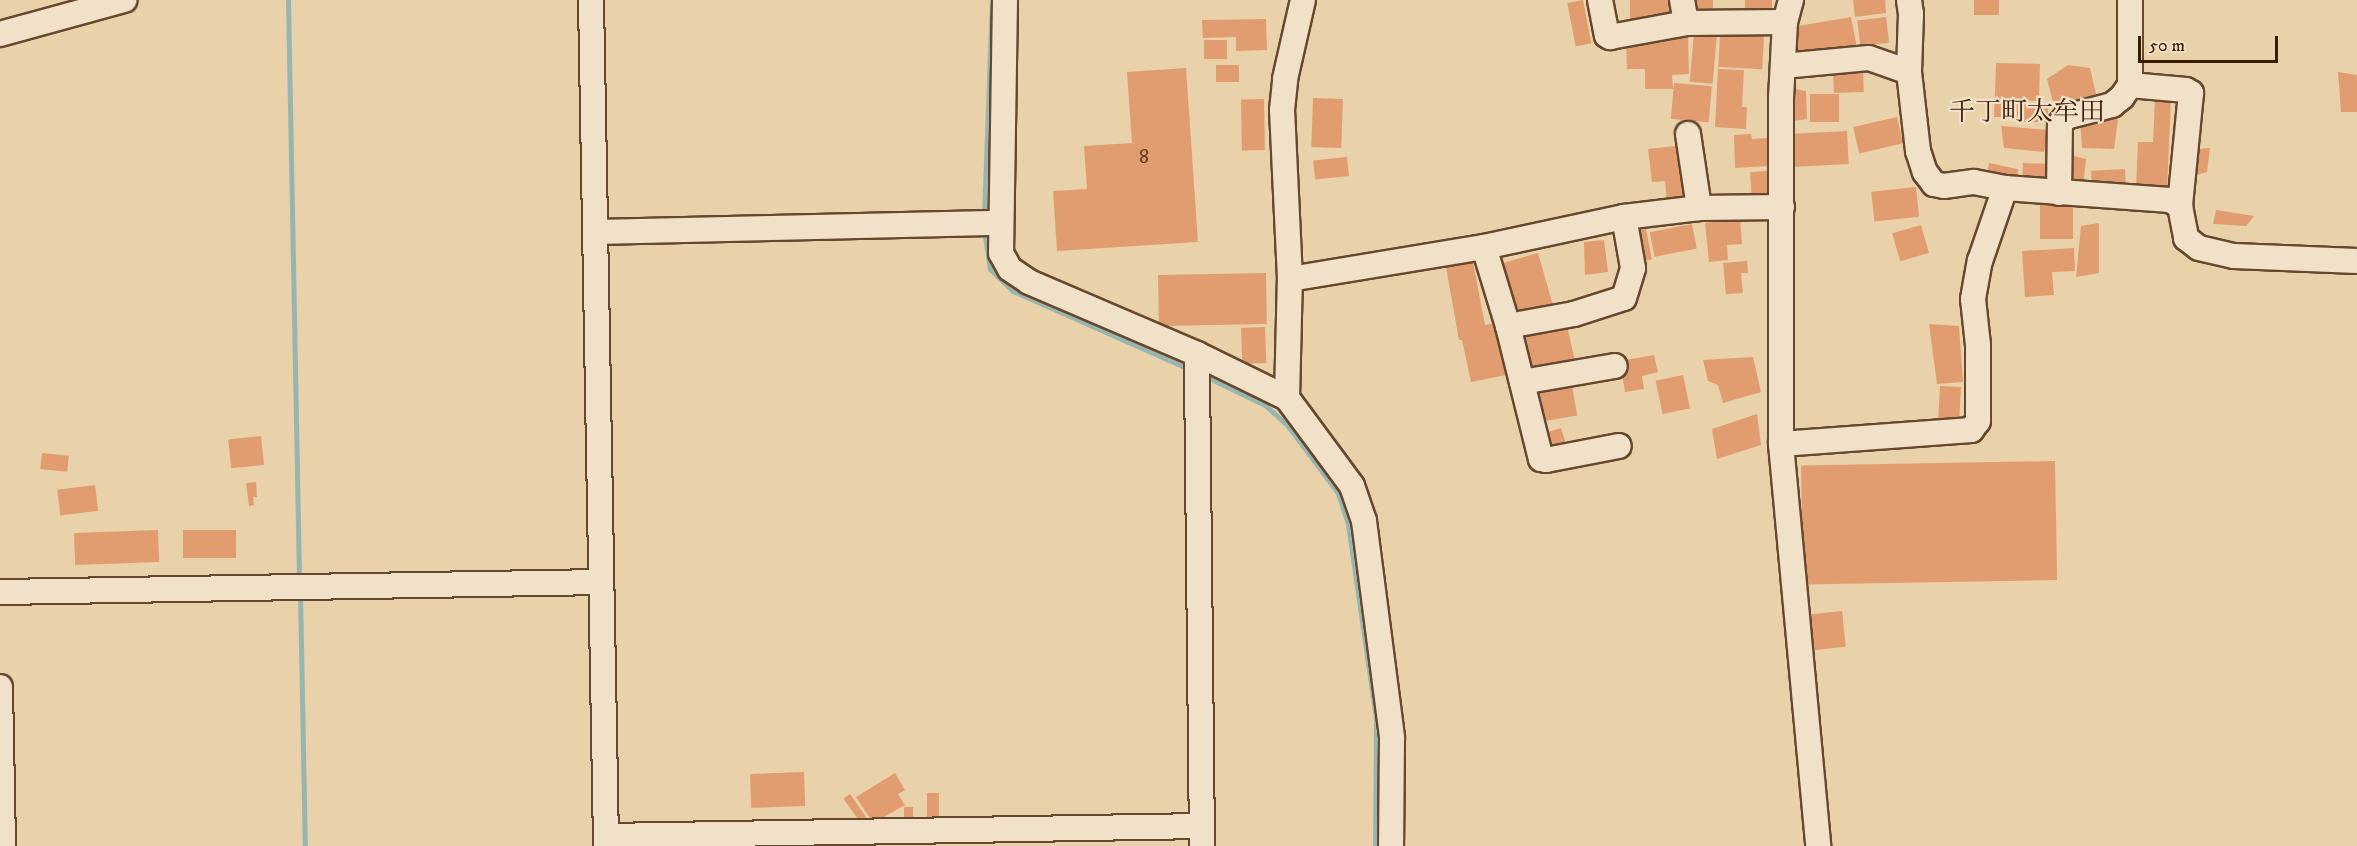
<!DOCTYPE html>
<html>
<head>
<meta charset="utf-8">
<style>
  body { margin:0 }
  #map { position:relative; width:2357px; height:846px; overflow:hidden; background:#e9d1aa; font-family:"IM FELL DW Pica","Noto Serif JP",serif }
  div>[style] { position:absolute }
  .stream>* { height:5px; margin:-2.5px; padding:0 2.5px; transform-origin:2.5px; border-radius:2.5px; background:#99b5b0 }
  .building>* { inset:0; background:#e19d70; transform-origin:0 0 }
  .roads { filter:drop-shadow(2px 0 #66482e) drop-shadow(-2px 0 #66482e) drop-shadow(0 2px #66482e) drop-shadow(0 -2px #66482e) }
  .minor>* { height:24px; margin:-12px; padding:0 12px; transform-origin:12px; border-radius:12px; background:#f1e1c8 }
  span { translate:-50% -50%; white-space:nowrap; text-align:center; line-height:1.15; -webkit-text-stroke:4.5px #f1e1c8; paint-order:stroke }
  .number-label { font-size:20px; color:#643c1f }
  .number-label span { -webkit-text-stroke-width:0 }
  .quarter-label { font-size:26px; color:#3a1b04 }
  .scale { position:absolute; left:2138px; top:36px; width:140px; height:27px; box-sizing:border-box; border:3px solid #3a1b04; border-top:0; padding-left:8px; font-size:18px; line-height:21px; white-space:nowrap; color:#3a1b04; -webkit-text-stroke:4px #f1e1c8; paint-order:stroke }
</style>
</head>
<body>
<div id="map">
  <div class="stream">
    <div style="left:288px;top:0;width:580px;rotate:88.91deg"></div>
    <div style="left:984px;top:217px;width:217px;rotate:-87.9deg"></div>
    <div style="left:984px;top:229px;width:40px;rotate:81.5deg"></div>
    <div style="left:990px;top:269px;width:32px;rotate:44deg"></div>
    <div style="left:1013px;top:291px;width:195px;rotate:23.9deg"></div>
    <div style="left:1205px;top:376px;width:67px;rotate:25.8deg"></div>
    <div style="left:1265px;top:405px;width:31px;rotate:42deg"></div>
    <div style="left:1288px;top:426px;width:84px;rotate:53.3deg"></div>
    <div style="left:1338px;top:493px;width:33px;rotate:72deg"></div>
    <div style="left:1348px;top:524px;width:196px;rotate:81.8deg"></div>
    <div style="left:1376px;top:718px;width:128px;rotate:90.4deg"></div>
    <div style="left:300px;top:593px;width:253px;rotate:88.9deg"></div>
  </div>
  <div class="building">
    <div style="left:1583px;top:0;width:44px;height:16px;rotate:79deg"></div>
    <div style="left:1630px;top:0;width:39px;height:25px"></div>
    <div style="left:1689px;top:0;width:24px;height:17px"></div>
    <div style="left:1745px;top:0;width:27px;height:12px"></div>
    <div style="clip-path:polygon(1853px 0,1885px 0,1886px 13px,1855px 17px)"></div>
    <div style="left:1974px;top:0;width:25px;height:15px"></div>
    <div style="clip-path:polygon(1851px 17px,1858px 53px,1797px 57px,1792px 27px)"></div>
    <div style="left:1886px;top:17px;width:26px;height:29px;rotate:83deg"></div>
    <div style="clip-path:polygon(1266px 19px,1267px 50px,1236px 51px,1236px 37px,1203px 38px,1202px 20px)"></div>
    <div style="left:1694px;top:33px;width:23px;height:49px;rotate:5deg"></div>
    <div style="left:1720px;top:34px;width:44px;height:33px;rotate:3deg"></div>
    <div style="clip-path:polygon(1626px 37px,1688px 37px,1689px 74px,1672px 75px,1673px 89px,1645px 89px,1645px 69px,1627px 69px)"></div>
    <div style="left:1227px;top:40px;width:19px;height:23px;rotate:90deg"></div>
    <div style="clip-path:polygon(1996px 63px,2040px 64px,2039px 101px,2010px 100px,2009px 117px,1994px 117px)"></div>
    <div style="left:1239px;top:65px;width:17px;height:23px;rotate:90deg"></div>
    <div style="clip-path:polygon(2068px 65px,2090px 68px,2096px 94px,2055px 110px,2047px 79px)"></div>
    <div style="clip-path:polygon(1186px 68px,1198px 242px,1057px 251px,1053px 191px,1087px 189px,1084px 146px,1132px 143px,1127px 72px)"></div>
    <div style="clip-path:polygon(1718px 69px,1744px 70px,1742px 107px,1747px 107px,1746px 129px,1715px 127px)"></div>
    <div style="left:1863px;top:69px;width:23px;height:30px;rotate:88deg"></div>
    <div style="clip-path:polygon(2338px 72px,2357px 75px,2357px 112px,2341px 112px)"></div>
    <div style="left:1674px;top:83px;width:38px;height:36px;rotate:5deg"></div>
    <div style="clip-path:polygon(1795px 89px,1806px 91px,1807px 119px,1793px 121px)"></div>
    <div style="left:1810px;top:94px;width:29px;height:28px"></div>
    <div style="left:1313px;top:98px;width:30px;height:49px;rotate:2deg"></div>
    <div style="clip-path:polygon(2155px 98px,2171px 99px,2167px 190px,2136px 188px,2138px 142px,2153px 142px)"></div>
    <div style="left:1264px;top:99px;width:51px;height:23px;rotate:89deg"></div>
    <div style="left:2048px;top:104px;width:18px;height:31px;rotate:90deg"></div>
    <div style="left:1897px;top:117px;width:27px;height:45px;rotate:77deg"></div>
    <div style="clip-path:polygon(2080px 119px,2118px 119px,2114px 149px,2082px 148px)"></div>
    <div style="clip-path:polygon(2001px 126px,2048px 130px,2044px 152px,2004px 148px)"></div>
    <div style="left:1847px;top:131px;width:33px;height:62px;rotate:87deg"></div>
    <div style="clip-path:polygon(1751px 134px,1752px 139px,1767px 138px,1769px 166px,1735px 168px,1734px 135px)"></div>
    <div style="clip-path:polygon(1685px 145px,1691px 198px,1667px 202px,1665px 181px,1652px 182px,1648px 149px)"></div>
    <div style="clip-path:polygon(2210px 148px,2207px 172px,2190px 177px,2188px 150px)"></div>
    <div style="clip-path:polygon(2070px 155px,2086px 159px,2083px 187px,2068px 186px)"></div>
    <div style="left:1347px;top:157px;width:19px;height:34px;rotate:84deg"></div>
    <div style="left:1989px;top:163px;width:30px;height:14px;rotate:12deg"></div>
    <div style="left:2023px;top:163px;width:24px;height:18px;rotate:2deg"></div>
    <div style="left:2125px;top:169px;width:18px;height:34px;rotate:87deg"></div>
    <div style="left:1767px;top:171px;width:28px;height:17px;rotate:86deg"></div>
    <div style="left:1916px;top:187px;width:30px;height:45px;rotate:84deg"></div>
    <div style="left:2040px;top:205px;width:33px;height:34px"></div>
    <div style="clip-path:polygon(2216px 210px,2254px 216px,2246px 226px,2213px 224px)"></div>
    <div style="clip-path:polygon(1740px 219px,1742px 244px,1727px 245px,1728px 260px,1709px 262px,1705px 223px)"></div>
    <div style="clip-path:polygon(2099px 223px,2099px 273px,2076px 277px,2081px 226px)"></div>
    <div style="left:1692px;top:224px;width:25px;height:43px;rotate:79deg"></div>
    <div style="left:1921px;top:225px;width:29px;height:30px;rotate:74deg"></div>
    <div style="left:1646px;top:229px;width:31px;height:13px;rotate:79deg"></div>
    <div style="clip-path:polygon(1604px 240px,1608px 272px,1585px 275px,1584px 242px)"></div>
    <div style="clip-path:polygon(2074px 248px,2075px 271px,2052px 272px,2054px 295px,2025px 297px,2022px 251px)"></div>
    <div style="left:1538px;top:253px;width:59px;height:42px;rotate:74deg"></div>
    <div style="clip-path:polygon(1747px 261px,1748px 273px,1741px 273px,1743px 293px,1726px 294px,1723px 263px)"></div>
    <div style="clip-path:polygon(1473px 262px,1485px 325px,1495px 323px,1506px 375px,1471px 382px,1462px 340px,1459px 340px,1446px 267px)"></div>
    <div style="left:1266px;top:273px;width:51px;height:108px;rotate:89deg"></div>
    <div style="left:1566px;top:322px;width:46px;height:50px;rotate:77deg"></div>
    <div style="clip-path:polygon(1929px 324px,1959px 326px,1963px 382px,1937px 384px)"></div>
    <div style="left:1265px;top:327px;width:36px;height:24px;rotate:88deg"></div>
    <div style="clip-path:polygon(1654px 355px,1658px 372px,1642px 376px,1644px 389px,1625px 392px,1620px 361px)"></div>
    <div style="clip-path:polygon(1753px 357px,1761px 392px,1723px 403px,1718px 385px,1708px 381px,1703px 360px)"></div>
    <div style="left:1683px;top:375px;width:34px;height:28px;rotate:78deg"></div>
    <div style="left:1571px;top:380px;width:36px;height:41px;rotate:80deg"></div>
    <div style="left:1940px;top:386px;width:21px;height:33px;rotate:3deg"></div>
    <div style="clip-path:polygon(1757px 414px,1761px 445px,1717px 459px,1712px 429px)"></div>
    <div style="left:1561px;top:428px;width:21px;height:19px;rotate:73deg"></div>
    <div style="left:261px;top:436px;width:29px;height:33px;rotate:84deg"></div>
    <div style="left:42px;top:453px;width:27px;height:16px;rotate:6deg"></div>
    <div style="left:2055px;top:461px;width:119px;height:254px;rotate:89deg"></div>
    <div style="clip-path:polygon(256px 482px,257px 497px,253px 497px,254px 505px,249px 506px,246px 483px)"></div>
    <div style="left:95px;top:485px;width:26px;height:38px;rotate:83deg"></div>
    <div style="left:158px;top:530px;width:32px;height:84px;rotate:88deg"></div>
    <div style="left:183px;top:530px;width:53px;height:28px"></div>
    <div style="left:1842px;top:611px;width:36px;height:38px;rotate:84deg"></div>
    <div style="left:804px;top:772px;width:34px;height:54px;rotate:88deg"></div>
    <div style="clip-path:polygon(895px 773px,905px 790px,898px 794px,905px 805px,873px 823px,856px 797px)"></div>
    <div style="left:927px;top:793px;width:12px;height:30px"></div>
    <div style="left:850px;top:794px;width:32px;height:8px;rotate:55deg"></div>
    <div style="left:904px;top:807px;width:9px;height:17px"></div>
  </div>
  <div class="roads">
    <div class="minor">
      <div style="left:591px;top:0;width:846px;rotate:88.98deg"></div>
      <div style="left:1005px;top:0;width:253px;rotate:90.9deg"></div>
      <div style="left:1001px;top:253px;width:18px;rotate:61deg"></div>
      <div style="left:1010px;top:269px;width:23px;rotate:34deg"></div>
      <div style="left:1029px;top:282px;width:183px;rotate:23.2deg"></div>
      <div style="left:1600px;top:0;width:36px;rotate:79deg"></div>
      <div style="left:1607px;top:35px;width:4px;rotate:34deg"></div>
      <div style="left:1610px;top:37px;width:77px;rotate:-10.4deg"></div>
      <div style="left:1686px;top:23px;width:99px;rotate:-0.6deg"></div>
      <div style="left:1682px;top:0;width:23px;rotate:80deg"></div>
      <div style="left:1791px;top:0;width:23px;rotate:105deg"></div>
      <div style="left:1785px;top:22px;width:76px;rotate:93deg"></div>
      <div style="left:1781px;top:98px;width:346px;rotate:90deg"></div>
      <div style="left:1781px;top:444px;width:404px;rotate:84.7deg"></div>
      <div style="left:1909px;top:0;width:14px;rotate:82deg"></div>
      <div style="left:1911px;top:14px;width:58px;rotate:92deg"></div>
      <div style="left:1909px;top:72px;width:80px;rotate:83.5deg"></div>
      <div style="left:1918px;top:151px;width:22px;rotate:72deg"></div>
      <div style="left:1925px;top:172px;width:15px;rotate:53deg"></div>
      <div style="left:1934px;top:184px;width:10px;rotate:11deg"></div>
      <div style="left:1944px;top:186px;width:30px;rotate:-8deg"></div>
      <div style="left:1974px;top:182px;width:32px;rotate:11deg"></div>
      <div style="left:0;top:34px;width:129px;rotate:-15.3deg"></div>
      <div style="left:1783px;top:66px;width:86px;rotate:-5.3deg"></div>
      <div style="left:1869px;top:58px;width:42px;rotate:19.3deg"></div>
      <div style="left:2130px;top:85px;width:56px;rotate:5.1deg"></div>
      <div style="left:2186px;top:90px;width:6px;rotate:31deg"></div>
      <div style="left:2191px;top:93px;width:114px;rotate:95.6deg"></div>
      <div style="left:1688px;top:134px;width:75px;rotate:81.5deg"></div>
      <div style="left:2059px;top:193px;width:69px;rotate:-89.2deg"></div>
      <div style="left:2060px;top:124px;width:9px;rotate:-49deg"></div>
      <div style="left:2066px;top:117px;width:48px;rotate:-14.6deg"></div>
      <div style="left:2112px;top:105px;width:13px;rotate:-39deg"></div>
      <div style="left:2122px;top:97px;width:14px;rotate:-56deg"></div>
      <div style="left:2130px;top:85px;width:85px;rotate:-90deg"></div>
      <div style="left:597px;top:232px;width:403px;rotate:-1.3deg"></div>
      <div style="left:1484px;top:247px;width:83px;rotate:73.1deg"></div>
      <div style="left:1508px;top:326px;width:137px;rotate:76.1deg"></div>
      <div style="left:1541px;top:459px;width:5px;rotate:11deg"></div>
      <div style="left:1546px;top:460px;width:74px;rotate:-10.9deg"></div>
      <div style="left:1290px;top:279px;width:197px;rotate:-9.4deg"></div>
      <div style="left:1484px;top:247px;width:143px;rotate:-12.1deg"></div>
      <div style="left:1624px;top:217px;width:76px;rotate:-6.8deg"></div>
      <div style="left:1699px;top:208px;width:83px;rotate:-0.7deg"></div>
      <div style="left:1508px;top:326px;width:67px;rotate:-10.3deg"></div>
      <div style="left:1574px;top:314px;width:52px;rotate:-17.7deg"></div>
      <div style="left:1624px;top:298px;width:31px;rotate:-73deg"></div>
      <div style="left:1633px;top:268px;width:52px;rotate:-100deg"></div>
      <div style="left:1522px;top:382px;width:94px;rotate:-9.8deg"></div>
      <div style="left:1287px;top:398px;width:119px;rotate:-88.6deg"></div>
      <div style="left:1290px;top:279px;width:169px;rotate:-92.7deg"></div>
      <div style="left:1282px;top:110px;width:31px;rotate:-84deg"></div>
      <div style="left:1285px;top:79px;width:81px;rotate:-77.2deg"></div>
      <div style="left:1781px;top:444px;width:191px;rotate:-4.2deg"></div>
      <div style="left:1971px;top:430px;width:11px;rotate:-52deg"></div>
      <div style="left:1978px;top:421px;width:76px;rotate:-90deg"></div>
      <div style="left:1978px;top:345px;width:46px;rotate:-96.2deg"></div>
      <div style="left:1973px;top:299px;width:39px;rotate:-80deg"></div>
      <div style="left:1980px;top:261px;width:77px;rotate:-71.1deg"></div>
      <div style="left:2005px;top:188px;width:165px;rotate:4.2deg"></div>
      <div style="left:2170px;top:200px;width:12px;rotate:31deg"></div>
      <div style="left:2180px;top:206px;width:33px;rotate:79deg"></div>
      <div style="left:2186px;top:238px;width:16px;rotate:38deg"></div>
      <div style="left:2199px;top:248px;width:36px;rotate:13deg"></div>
      <div style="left:2234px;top:256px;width:123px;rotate:2.3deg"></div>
      <div style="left:0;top:592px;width:601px;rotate:-0.95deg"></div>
      <div style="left:0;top:687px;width:159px;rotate:88.9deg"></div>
      <div style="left:606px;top:836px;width:595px;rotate:-0.96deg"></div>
      <div style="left:1202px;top:846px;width:492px;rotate:-90.6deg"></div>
      <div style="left:1197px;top:354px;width:100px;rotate:26.1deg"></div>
      <div style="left:1287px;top:398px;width:109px;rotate:53.5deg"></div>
      <div style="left:1352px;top:486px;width:37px;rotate:71deg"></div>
      <div style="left:1364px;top:521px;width:219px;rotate:82.6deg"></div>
      <div style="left:1392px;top:738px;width:108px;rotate:90.5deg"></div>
    </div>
  </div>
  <div class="number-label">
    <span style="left:1144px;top:157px">8</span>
  </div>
  <div class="quarter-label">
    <span style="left:2027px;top:113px">千丁町太牟田</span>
  </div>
  <div class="scale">50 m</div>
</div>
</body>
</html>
